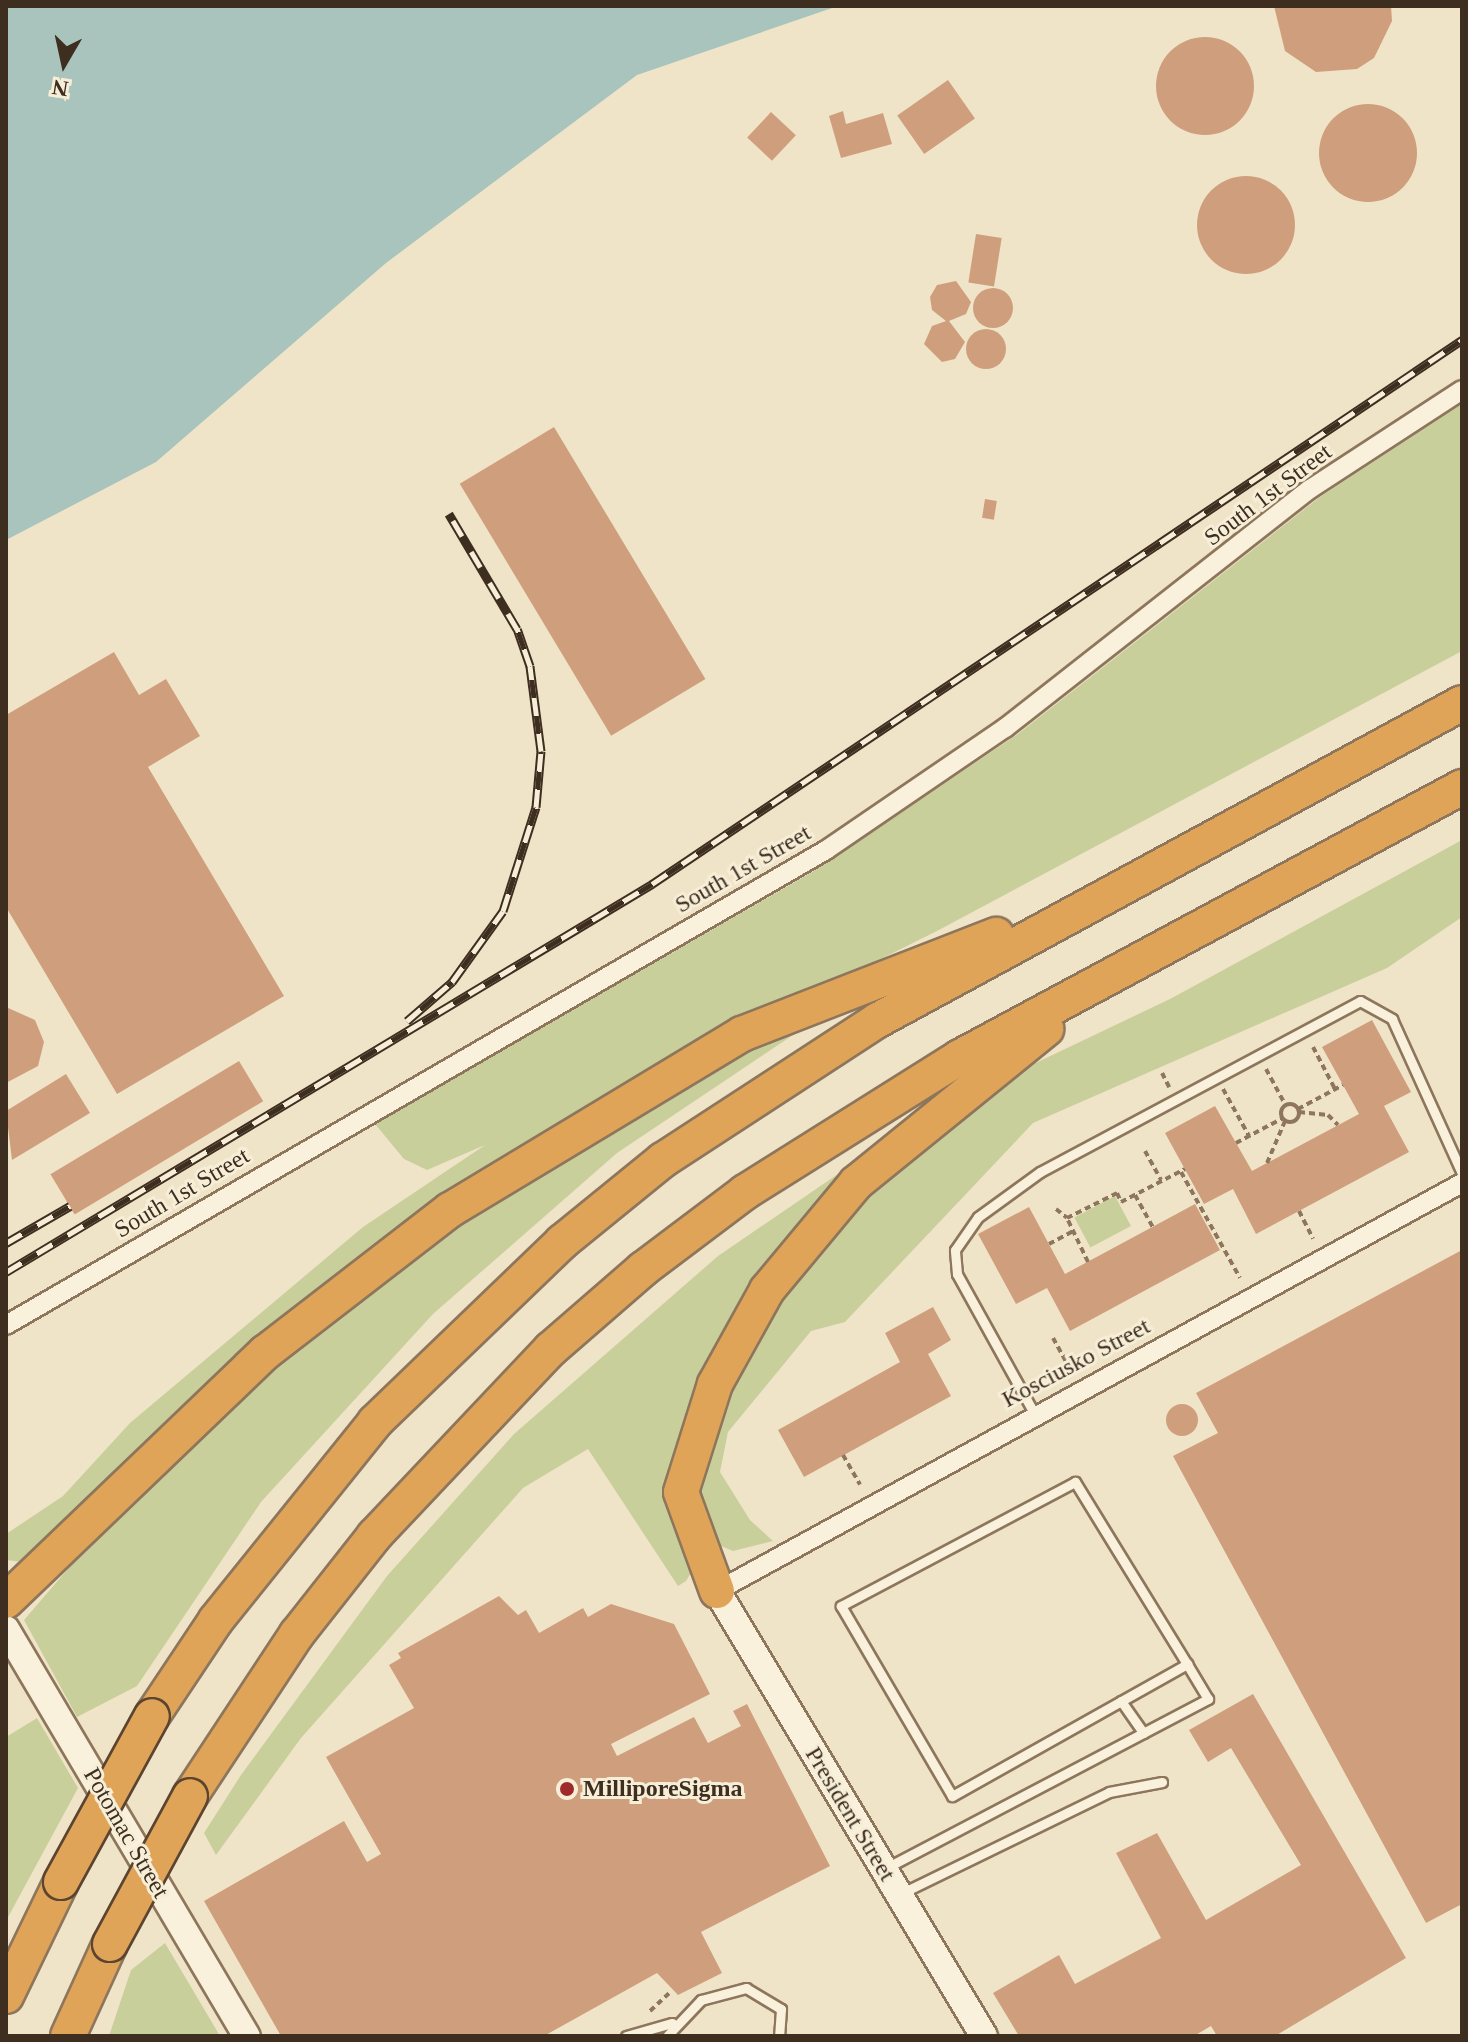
<!DOCTYPE html>
<html>
<head>
<meta charset="utf-8">
<style>
  body { margin:0 }
  #map { position:relative; width:1468px; height:2042px; overflow:hidden; background:#f0e4c8; font-family:"Times New Roman",serif }
  div>[style] { position:absolute }
  .green>* { inset:0; background:#c9cf9b; transform-origin:0 0 }
  .water>* { inset:0; background:#a9c4bc }
  .building>* { inset:0; background:#cf9f7d; transform-origin:0 0 }
  .round { border-radius:50% }
  .path>* { height:4px; margin-top:-2px; transform-origin:0; background:repeating-linear-gradient(90deg,#8d765c 0 6px,transparent 0 10px) }
  .path>.ring { margin:-2px; padding:0; box-sizing:content-box; background:none; border:4px solid #8d765c; border-radius:50% }
  .roads { filter:drop-shadow(2px 0 #8d765c) drop-shadow(-2px 0 #8d765c) drop-shadow(0 2px #8d765c) drop-shadow(0 -2px #8d765c) }
  .lane>* { height:9px; margin:-4.5px; padding:0 4.5px; transform-origin:4.5px; border-radius:4.5px; background:#faf1dc }
  .street>* { height:18px; margin:-9px; padding:0 9px; transform-origin:9px; border-radius:9px; background:#faf1dc }
  .secondary>* { height:26px; margin:-13px; padding:0 13px; transform-origin:13px; border-radius:13px; background:#faf1dc }
  .highway>* { height:34px; margin:-17px; padding:0 17px; transform-origin:17px; border-radius:17px; background:#e0a458 }
  .rail>* { height:9px; margin-top:-4.5px; transform-origin:0; background:repeating-linear-gradient(90deg,#f7eed8 0 18px,#3d2e20 0 36px); box-sizing:border-box; border-block:2px solid #3d2e20 }
  .bridges { filter:drop-shadow(2px 0 #5b4430) drop-shadow(-2px 0 #5b4430) drop-shadow(0 2px #5b4430) drop-shadow(0 -2px #5b4430) }
  .highway-bridge>* { height:34px; margin:-17px; padding:0 17px; transform-origin:17px; border-radius:17px; background:#e0a458 }
  .dots>* { width:22px; height:22px; translate:-50% -50%; box-sizing:border-box; border:4px solid #f7eed8; border-radius:50% }
  span { translate:-50% -50%; white-space:nowrap; text-align:center; line-height:1.15; -webkit-text-stroke:6px #f7eed8; paint-order:stroke }
  .street-label { font-size:24px; color:#3d2e20 }
  .poi-label { font-size:24px; color:#3d2e20; font-weight:700 }
  .left { translate:0 -50%; text-align:left }
  .frame { position:absolute; inset:0; border:8px solid #3d2e20; pointer-events:none }
  .north { position:absolute; left:24px; top:24px; width:80px; height:80px; -webkit-text-stroke:6px #f7eed8; paint-order:stroke; rotate:189deg; font-size:22px; font-weight:700; line-height:32px; text-align:center; color:#3d2e20 }
  .north::after { content:''; display:block; margin:auto; width:28px; height:36px; background:#3d2e20; clip-path:polygon(50% 0,100% 100%,50% 72%,0 100%) }
</style>
</head>
<body>
<div id="map">
  <div class="green">
    <div style="clip-path:polygon(1462px 404px,1462px 651px,937px 931px,634px 1082px,22px 1562px,6px 1560px,6px 1534px,63px 1496px,130px 1423px,363px 1227px,485px 1145px,427px 1170px,404px 1159px,375px 1124px,814px 871px,1018px 734px,1320px 497px)"></div>
    <div style="clip-path:polygon(1462px 840px,1462px 917px,1387px 968px,1033px 1123px,845px 1322px,811px 1331px,728px 1432px,720px 1472px,750px 1520px,773px 1541px,733px 1551px,714px 1543px,694px 1482px,746px 1343px,830px 1223px,1023px 1069px,1170px 999px)"></div>
    <div style="clip-path:polygon(820px 1017px,617px 1153px,433px 1314px,261px 1502px,137px 1686px,77px 1717px,24px 1620px,129px 1498px,308px 1336px,488px 1201px,753px 1043px)"></div>
    <div style="clip-path:polygon(892px 1137px,689px 1427px,692px 1571px,686px 1581px,678px 1586px,588px 1449px,523px 1488px,301px 1738px,216px 1855px,204px 1833px,241px 1775px,387px 1576px,514px 1434px,718px 1256px)"></div>
    <div style="left:1115px;top:1196px;width:34px;height:46px;rotate:62deg"></div>
    <div style="clip-path:polygon(37px 1718px,78px 1788px,6px 1921px,6px 1737px)"></div>
    <div style="clip-path:polygon(165px 1943px,220px 2036px,109px 2036px,131px 1970px)"></div>
  </div>
  <div class="water">
    <div style="clip-path:polygon(6px 6px,838px 6px,637px 75px,386px 263px,156px 462px,6px 540px)"></div>
  </div>
  <div class="building">
    <div style="clip-path:polygon(1274px 6px,1391px 6px,1392px 21px,1374px 58px,1357px 69px,1316px 72px,1285px 51px)"></div>
    <div class="round" style="left:1156px;top:37px;width:98px;height:98px"></div>
    <div style="left:948px;top:80px;width:47px;height:62px;rotate:55deg"></div>
    <div class="round" style="left:1319px;top:104px;width:98px;height:98px"></div>
    <div style="clip-path:polygon(843px 111px,846px 124px,883px 113px,892px 144px,841px 158px,829px 116px)"></div>
    <div style="left:771px;top:112px;width:34px;height:35px;rotate:43deg"></div>
    <div class="round" style="left:1197px;top:176px;width:98px;height:98px"></div>
    <div style="left:976px;top:234px;width:26px;height:49px;rotate:9deg"></div>
    <div style="clip-path:polygon(956px 281px,971px 302px,966px 314px,949px 321px,965px 342px,955px 359px,942px 362px,924px 344px,932px 326px,946px 321px,932px 310px,930px 297px,937px 285px)"></div>
    <div class="round" style="left:973px;top:288px;width:40px;height:40px"></div>
    <div class="round" style="left:966px;top:329px;width:40px;height:40px"></div>
    <div style="left:554px;top:427px;width:294px;height:110px;rotate:59deg"></div>
    <div style="left:985px;top:499px;width:12px;height:19px;rotate:9deg"></div>
    <div style="clip-path:polygon(114px 652px,139px 695px,166px 679px,200px 736px,148px 767px,284px 996px,117px 1094px,6px 907px,6px 715px)"></div>
    <div style="clip-path:polygon(6px 1007px,35px 1020px,44px 1042px,38px 1066px,6px 1083px)"></div>
    <div style="clip-path:polygon(1372px 1020px,1411px 1092px,1384px 1106px,1409px 1152px,1256px 1234px,1233px 1189px,1204px 1204px,1165px 1133px,1215px 1106px,1252px 1171px,1359px 1114px,1322px 1047px)"></div>
    <div style="left:239px;top:1061px;width:47px;height:220px;rotate:59deg"></div>
    <div style="clip-path:polygon(66px 1074px,90px 1113px,12px 1160px,6px 1111px)"></div>
    <div style="clip-path:polygon(1195px 1204px,1220px 1250px,1070px 1331px,1047px 1288px,1016px 1304px,978px 1234px,1029px 1207px,1065px 1274px)"></div>
    <div style="clip-path:polygon(1462px 1250px,1462px 1904px,1426px 1923px,1173px 1456px,1218px 1433px,1196px 1393px)"></div>
    <div style="clip-path:polygon(933px 1307px,951px 1340px,928px 1354px,951px 1396px,804px 1477px,778px 1430px,900px 1362px,885px 1333px)"></div>
    <div class="round" style="left:1166px;top:1404px;width:32px;height:32px"></div>
    <div style="clip-path:polygon(499px 1596px,518px 1615px,526px 1610px,539px 1633px,583px 1608px,588px 1617px,611px 1604px,674px 1624px,710px 1694px,611px 1744px,617px 1756px,694px 1717px,708px 1743px,741px 1726px,733px 1711px,747px 1704px,830px 1866px,701px 1932px,722px 1973px,678px 1995px,657px 1973px,544px 2036px,281px 2036px,204px 1901px,344px 1821px,367px 1862px,381px 1854px,326px 1757px,414px 1708px,389px 1665px,401px 1658px,398px 1653px)"></div>
    <div style="clip-path:polygon(1253px 1694px,1406px 1958px,1275px 2036px,1217px 2036px,1211px 2026px,1194px 2036px,1019px 2036px,993px 1993px,1059px 1955px,1075px 1984px,1161px 1938px,1116px 1853px,1157px 1833px,1206px 1920px,1301px 1865px,1231px 1748px,1208px 1762px,1189px 1730px)"></div>
  </div>
  <div class="path">
    <div style="left:1313px;top:1047px;width:47px;rotate:62.4deg"></div>
    <div style="left:1266px;top:1069px;width:42px;rotate:61.6deg"></div>
    <div style="left:1162px;top:1073px;width:16px;rotate:63deg"></div>
    <div style="left:1223px;top:1089px;width:54px;rotate:61deg"></div>
    <div class="ring" style="left:1281px;top:1104px;width:14px;height:14px"></div>
    <div style="left:1298px;top:1109px;width:51px;rotate:-28.1deg"></div>
    <div style="left:1299px;top:1112px;width:29px;rotate:6deg"></div>
    <div style="left:1328px;top:1115px;width:14px;rotate:45deg"></div>
    <div style="left:1236px;top:1143px;width:53px;rotate:-28deg"></div>
    <div style="left:1145px;top:1151px;width:33px;rotate:61deg"></div>
    <div style="left:1267px;top:1163px;width:46px;rotate:-66.8deg"></div>
    <div style="left:1181px;top:1172px;width:121px;rotate:60.9deg"></div>
    <div style="left:1135px;top:1195px;width:37px;rotate:61deg"></div>
    <div style="left:1056px;top:1209px;width:14px;rotate:39deg"></div>
    <div style="left:1299px;top:1211px;width:31px;rotate:63deg"></div>
    <div style="left:1049px;top:1244px;width:27px;rotate:-28deg"></div>
    <div style="left:1088px;top:1262px;width:49px;rotate:-115.5deg"></div>
    <div style="left:1067px;top:1218px;width:56px;rotate:-26.6deg"></div>
    <div style="left:1117px;top:1193px;width:10px;rotate:66deg"></div>
    <div style="left:1121px;top:1202px;width:72px;rotate:-27.3deg"></div>
    <div style="left:1053px;top:1338px;width:38px;rotate:61deg"></div>
    <div style="left:843px;top:1455px;width:34px;rotate:60deg"></div>
    <div style="left:650px;top:2011px;width:26px;rotate:-43deg"></div>
  </div>
  <div class="roads">
    <div class="lane">
      <div style="left:1034px;top:1413px;width:159px;rotate:-119deg"></div>
      <div style="left:957px;top:1274px;width:24px;rotate:-95deg"></div>
      <div style="left:955px;top:1250px;width:40px;rotate:-55.1deg"></div>
      <div style="left:978px;top:1217px;width:77px;rotate:-36deg"></div>
      <div style="left:1040px;top:1172px;width:363px;rotate:-28.1deg"></div>
      <div style="left:1360px;top:1001px;width:37px;rotate:29deg"></div>
      <div style="left:1392px;top:1019px;width:169px;rotate:65.6deg"></div>
      <div style="left:1121px;top:1701px;width:39px;rotate:55deg"></div>
      <div style="left:886px;top:1868px;width:364px;rotate:-27.7deg"></div>
      <div style="left:1208px;top:1699px;width:41px;rotate:-121deg"></div>
      <div style="left:1187px;top:1664px;width:214px;rotate:-121.6deg"></div>
      <div style="left:1075px;top:1482px;width:265px;rotate:152.1deg"></div>
      <div style="left:841px;top:1606px;width:220px;rotate:59.7deg"></div>
      <div style="left:952px;top:1796px;width:270px;rotate:-29.3deg"></div>
      <div style="left:902px;top:1893px;width:230px;rotate:-26deg"></div>
      <div style="left:1109px;top:1792px;width:54px;rotate:-10.7deg"></div>
      <div style="left:626px;top:2036px;width:48px;rotate:-15.8deg"></div>
      <div style="left:667px;top:2036px;width:50px;rotate:-46.6deg"></div>
      <div style="left:701px;top:2000px;width:47px;rotate:-14.9deg"></div>
      <div style="left:746px;top:1988px;width:41px;rotate:31deg"></div>
      <div style="left:781px;top:2009px;width:27px;rotate:94deg"></div>
    </div>
    <div class="street">
      <div style="left:6px;top:1325px;width:948px;rotate:-30.08deg"></div>
      <div style="left:826px;top:850px;width:217px;rotate:-34.3deg"></div>
      <div style="left:1005px;top:728px;width:387px;rotate:-38.1deg"></div>
      <div style="left:1310px;top:489px;width:181px;rotate:-33.1deg"></div>
      <div style="left:717px;top:1591px;width:849px;rotate:-28.71deg"></div>
    </div>
    <div class="secondary">
      <div style="left:717px;top:1591px;width:519px;rotate:59.04deg"></div>
      <div style="left:6px;top:1629px;width:473px;rotate:59.4deg"></div>
    </div>
    <div class="highway">
      <div style="left:717px;top:1591px;width:105px;rotate:-110deg"></div>
      <div style="left:681px;top:1492px;width:113px;rotate:-72.5deg"></div>
      <div style="left:715px;top:1384px;width:107px;rotate:-61deg"></div>
      <div style="left:767px;top:1290px;width:139px;rotate:-50.2deg"></div>
      <div style="left:856px;top:1183px;width:245px;rotate:-39deg"></div>
      <div style="left:6px;top:1601px;width:360px;rotate:-43.8deg"></div>
      <div style="left:266px;top:1352px;width:232px;rotate:-37.7deg"></div>
      <div style="left:450px;top:1210px;width:341px;rotate:-31.1deg"></div>
      <div style="left:742px;top:1034px;width:273px;rotate:-21.3deg"></div>
      <div style="left:152px;top:1716px;width:115px;rotate:-56.3deg"></div>
      <div style="left:216px;top:1620px;width:254px;rotate:-51.2deg"></div>
      <div style="left:375px;top:1422px;width:260px;rotate:-43.9deg"></div>
      <div style="left:562px;top:1242px;width:130px;rotate:-39.1deg"></div>
      <div style="left:663px;top:1160px;width:257px;rotate:-33.1deg"></div>
      <div style="left:878px;top:1020px;width:664px;rotate:-28.49deg"></div>
      <div style="left:190px;top:1796px;width:194px;rotate:-56.6deg"></div>
      <div style="left:297px;top:1634px;width:125px;rotate:-51.8deg"></div>
      <div style="left:374px;top:1536px;width:257px;rotate:-46.6deg"></div>
      <div style="left:551px;top:1349px;width:122px;rotate:-41deg"></div>
      <div style="left:643px;top:1269px;width:128px;rotate:-37deg"></div>
      <div style="left:745px;top:1192px;width:254px;rotate:-32.1deg"></div>
      <div style="left:960px;top:1057px;width:570px;rotate:-28.27deg"></div>
      <div style="left:6px;top:1996px;width:127px;rotate:-64.2deg"></div>
      <div style="left:68px;top:2036px;width:101px;rotate:-65.5deg"></div>
    </div>
  </div>
  <div class="rail">
    <div style="left:407px;top:1021px;width:60px;rotate:-40.9deg"></div>
    <div style="left:452px;top:982px;width:87px;rotate:-54.3deg"></div>
    <div style="left:503px;top:911px;width:109px;rotate:-72.4deg"></div>
    <div style="left:536px;top:807px;width:56px;rotate:-84.9deg"></div>
    <div style="left:541px;top:751px;width:86px;rotate:-97.4deg"></div>
    <div style="left:530px;top:666px;width:39px;rotate:-109deg"></div>
    <div style="left:517px;top:629px;width:134px;rotate:-120.6deg"></div>
    <div style="left:6px;top:1243px;width:74px;rotate:-30deg"></div>
    <div style="left:6px;top:1272px;width:754px;rotate:-30.99deg"></div>
    <div style="left:652px;top:884px;width:976px;rotate:-33.89deg"></div>
  </div>
  <div class="bridges">
    <div class="highway-bridge">
      <div style="left:61px;top:1882px;width:189px;rotate:-61.3deg"></div>
      <div style="left:110px;top:1944px;width:168px;rotate:-61.6deg"></div>
    </div>
  </div>
  <div class="dots">
    <div style="left:567px;top:1789px;background:#9e2a2b"></div>
  </div>
  <div class="street-label">
    <span style="left:1268px;top:495px;rotate:-37deg">South 1st Street</span>
    <span style="left:743px;top:869px;rotate:-30deg">South 1st Street</span>
    <span style="left:182px;top:1193px;rotate:-31deg">South 1st Street</span>
    <span style="left:1076px;top:1363px;rotate:-28deg">Kosciusko Street</span>
    <span style="left:850px;top:1814px;rotate:59deg">President Street</span>
    <span style="left:126px;top:1833px;rotate:60deg">Potomac Street</span>
  </div>
  <div class="poi-label">
    <span class="left" style="left:583px;top:1789px">MilliporeSigma</span>
  </div>
  <div class="frame"></div>
  <div class="north">N</div>
</div>
</body>
</html>
